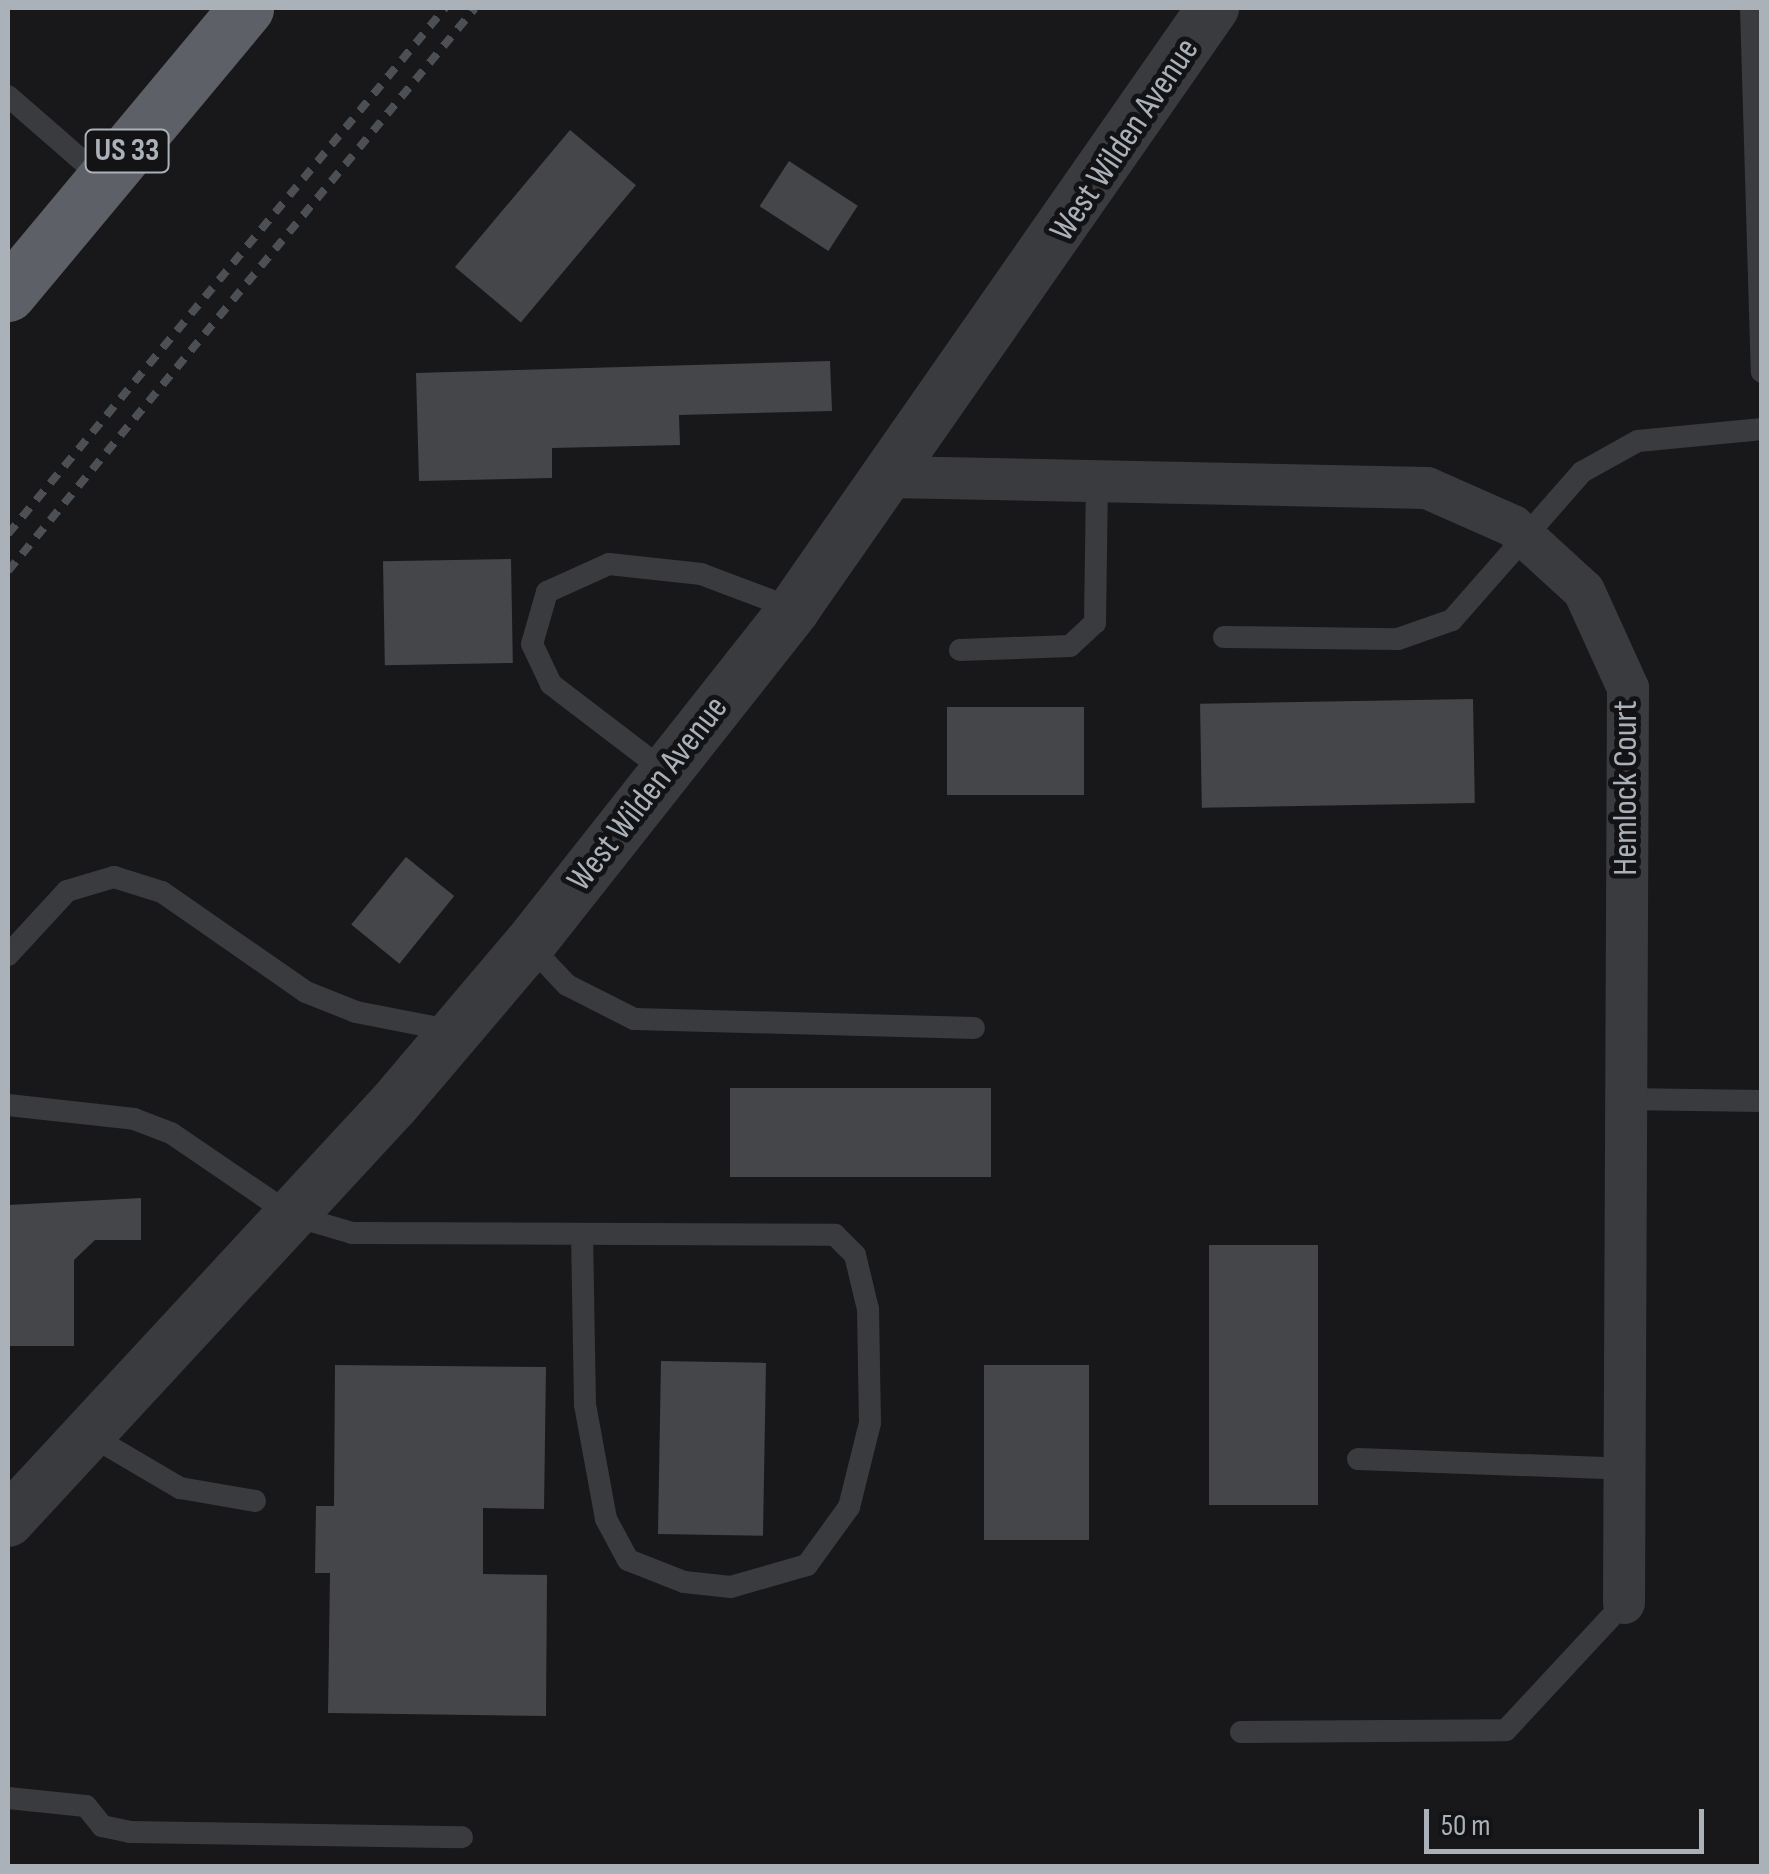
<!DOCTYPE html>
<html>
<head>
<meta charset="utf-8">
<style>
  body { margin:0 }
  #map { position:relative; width:1769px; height:1874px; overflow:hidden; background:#18181a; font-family:"Sofia Sans Condensed",sans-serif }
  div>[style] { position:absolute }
  .building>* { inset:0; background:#44464a; transform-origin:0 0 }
  .service>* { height:22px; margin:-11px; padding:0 11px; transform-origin:11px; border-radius:11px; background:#393b3f }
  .minor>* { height:42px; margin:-21px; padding:0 21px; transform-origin:21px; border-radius:21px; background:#393b3f }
  .tertiary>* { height:52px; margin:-26px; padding:0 26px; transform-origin:26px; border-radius:26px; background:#393b3f }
  .trunk>* { height:55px; margin:-27.5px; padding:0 27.5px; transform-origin:27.5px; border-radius:27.5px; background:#5d6067 }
  .rail>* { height:8px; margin-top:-4px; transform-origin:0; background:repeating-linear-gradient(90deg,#4c4f54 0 12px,transparent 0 22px) }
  span { translate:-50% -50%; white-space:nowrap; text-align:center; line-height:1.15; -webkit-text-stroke:10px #131315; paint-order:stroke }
  .shield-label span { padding:2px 8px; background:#131315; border:2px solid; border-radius:8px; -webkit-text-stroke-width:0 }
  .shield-label { font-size:32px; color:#aab1b9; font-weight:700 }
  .street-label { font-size:35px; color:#aab1b9 }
  .frame { position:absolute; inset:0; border:10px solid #aab1b9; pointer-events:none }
  .scale { position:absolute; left:1424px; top:1809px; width:280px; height:45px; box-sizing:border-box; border:5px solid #aab1b9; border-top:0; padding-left:12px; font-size:30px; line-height:35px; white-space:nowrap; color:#aab1b9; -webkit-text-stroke:8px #131315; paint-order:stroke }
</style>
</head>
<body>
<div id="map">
  <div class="building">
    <div style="left:570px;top:130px;width:86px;height:179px;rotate:40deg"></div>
    <div style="left:789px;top:161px;width:82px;height:54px;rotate:33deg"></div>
    <div style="clip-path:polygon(830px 361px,832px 411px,679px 415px,680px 445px,552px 448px,552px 478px,419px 481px,416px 373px)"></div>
    <div style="left:511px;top:559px;width:104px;height:128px;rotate:89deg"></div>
    <div style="left:1473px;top:699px;width:104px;height:273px;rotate:89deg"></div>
    <div style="left:947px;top:707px;width:137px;height:88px"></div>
    <div style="left:406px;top:857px;width:62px;height:87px;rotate:39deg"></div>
    <div style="left:730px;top:1088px;width:261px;height:89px"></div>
    <div style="clip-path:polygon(141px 1198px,141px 1240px,95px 1240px,74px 1260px,74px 1346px,8px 1346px,8px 1205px)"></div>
    <div style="left:1209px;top:1245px;width:109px;height:260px"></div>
    <div style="left:661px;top:1361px;width:105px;height:173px;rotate:1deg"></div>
    <div style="clip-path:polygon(335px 1365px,546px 1367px,544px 1509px,483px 1508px,483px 1574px,547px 1575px,546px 1716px,328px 1713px,330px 1573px,315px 1573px,316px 1506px,334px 1506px)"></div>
    <div style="left:984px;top:1365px;width:105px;height:175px"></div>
  </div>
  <div class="service">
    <div style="left:1751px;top:8px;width:364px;rotate:88.3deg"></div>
    <div style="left:8px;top:96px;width:126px;rotate:41.1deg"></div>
    <div style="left:1224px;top:637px;width:174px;rotate:0.7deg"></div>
    <div style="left:1398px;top:639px;width:57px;rotate:-19.4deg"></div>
    <div style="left:1452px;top:620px;width:197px;rotate:-48.7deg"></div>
    <div style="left:1582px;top:472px;width:64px;rotate:-29deg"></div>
    <div style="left:1638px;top:441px;width:125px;rotate:-5.5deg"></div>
    <div style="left:960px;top:650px;width:110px;rotate:-2.1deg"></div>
    <div style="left:1070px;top:646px;width:34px;rotate:-43deg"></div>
    <div style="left:1095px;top:623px;width:143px;rotate:-89.2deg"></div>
    <div style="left:666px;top:772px;width:145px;rotate:-142.6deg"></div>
    <div style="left:551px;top:684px;width:44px;rotate:-115.4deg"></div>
    <div style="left:532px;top:644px;width:54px;rotate:-73.9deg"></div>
    <div style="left:547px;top:592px;width:68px;rotate:-24.3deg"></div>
    <div style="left:609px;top:564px;width:93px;rotate:6.2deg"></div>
    <div style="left:701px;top:574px;width:99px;rotate:20.6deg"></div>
    <div style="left:529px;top:945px;width:55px;rotate:46.5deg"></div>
    <div style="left:567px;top:985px;width:75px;rotate:26.9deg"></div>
    <div style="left:634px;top:1019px;width:340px;rotate:1.5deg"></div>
    <div style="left:8px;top:955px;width:87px;rotate:-47.3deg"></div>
    <div style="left:67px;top:891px;width:49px;rotate:-16.6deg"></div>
    <div style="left:114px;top:877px;width:50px;rotate:17.4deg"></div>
    <div style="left:162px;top:892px;width:175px;rotate:34.8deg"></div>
    <div style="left:306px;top:992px;width:54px;rotate:21.8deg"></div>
    <div style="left:356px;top:1012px;width:100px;rotate:11deg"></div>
    <div style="left:1624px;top:1099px;width:138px;rotate:0.8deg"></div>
    <div style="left:8px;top:1105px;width:127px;rotate:6.3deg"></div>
    <div style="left:134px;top:1119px;width:40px;rotate:21deg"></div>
    <div style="left:171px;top:1133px;width:145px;rotate:34.3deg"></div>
    <div style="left:291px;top:1215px;width:64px;rotate:16.4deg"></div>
    <div style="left:352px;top:1233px;width:483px;rotate:0.2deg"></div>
    <div style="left:835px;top:1235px;width:28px;rotate:45deg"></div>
    <div style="left:855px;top:1255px;width:56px;rotate:76.5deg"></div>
    <div style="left:868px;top:1309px;width:114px;rotate:89deg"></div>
    <div style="left:870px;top:1423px;width:87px;rotate:104deg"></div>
    <div style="left:849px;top:1507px;width:72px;rotate:125.9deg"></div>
    <div style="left:807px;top:1565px;width:79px;rotate:163.9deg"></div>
    <div style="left:731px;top:1587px;width:47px;rotate:-173.9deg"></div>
    <div style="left:684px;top:1582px;width:60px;rotate:-158.6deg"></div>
    <div style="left:628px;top:1560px;width:47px;rotate:-118.2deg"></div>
    <div style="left:606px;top:1519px;width:116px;rotate:-100.4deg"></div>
    <div style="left:585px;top:1405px;width:169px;rotate:-91deg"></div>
    <div style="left:88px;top:1434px;width:107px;rotate:30.4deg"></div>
    <div style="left:180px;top:1488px;width:76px;rotate:9.8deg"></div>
    <div style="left:1358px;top:1459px;width:267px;rotate:2.1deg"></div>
    <div style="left:1241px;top:1732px;width:265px;rotate:-0.4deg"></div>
    <div style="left:1506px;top:1730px;width:173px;rotate:-47.1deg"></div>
    <div style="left:8px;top:1798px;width:78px;rotate:5.9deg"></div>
    <div style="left:86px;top:1806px;width:26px;rotate:51deg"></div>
    <div style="left:102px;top:1826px;width:29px;rotate:12deg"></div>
    <div style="left:130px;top:1832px;width:332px;rotate:0.9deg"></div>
  </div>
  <div class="minor">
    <div style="left:890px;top:477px;width:537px;rotate:1.17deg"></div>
    <div style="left:1427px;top:488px;width:94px;rotate:23.8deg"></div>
    <div style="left:1513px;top:526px;width:96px;rotate:42.5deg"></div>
    <div style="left:1584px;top:591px;width:107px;rotate:65.6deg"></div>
    <div style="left:1628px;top:688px;width:915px;rotate:90.25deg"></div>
  </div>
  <div class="tertiary">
    <div style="left:8px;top:1521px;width:568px;rotate:-47.21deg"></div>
    <div style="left:394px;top:1104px;width:209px;rotate:-49.7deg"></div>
    <div style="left:529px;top:945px;width:428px;rotate:-51.7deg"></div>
    <div style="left:794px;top:609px;width:733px;rotate:-55.12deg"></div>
  </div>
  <div class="trunk">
    <div style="left:8px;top:294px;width:372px;rotate:-50.2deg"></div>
  </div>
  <div class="rail">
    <div style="left:8px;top:534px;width:684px;rotate:-50.28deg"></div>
    <div style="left:8px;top:571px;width:731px;rotate:-50.32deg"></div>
  </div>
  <div class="shield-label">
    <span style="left:127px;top:151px">US 33</span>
  </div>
  <div class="street-label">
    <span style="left:1125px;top:140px;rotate:-56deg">West Wilden Avenue</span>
    <span style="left:1626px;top:788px;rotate:-90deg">Hemlock Court</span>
    <span style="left:648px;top:794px;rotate:-52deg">West Wilden Avenue</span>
  </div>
  <div class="frame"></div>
  <div class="scale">50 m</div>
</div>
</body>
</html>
